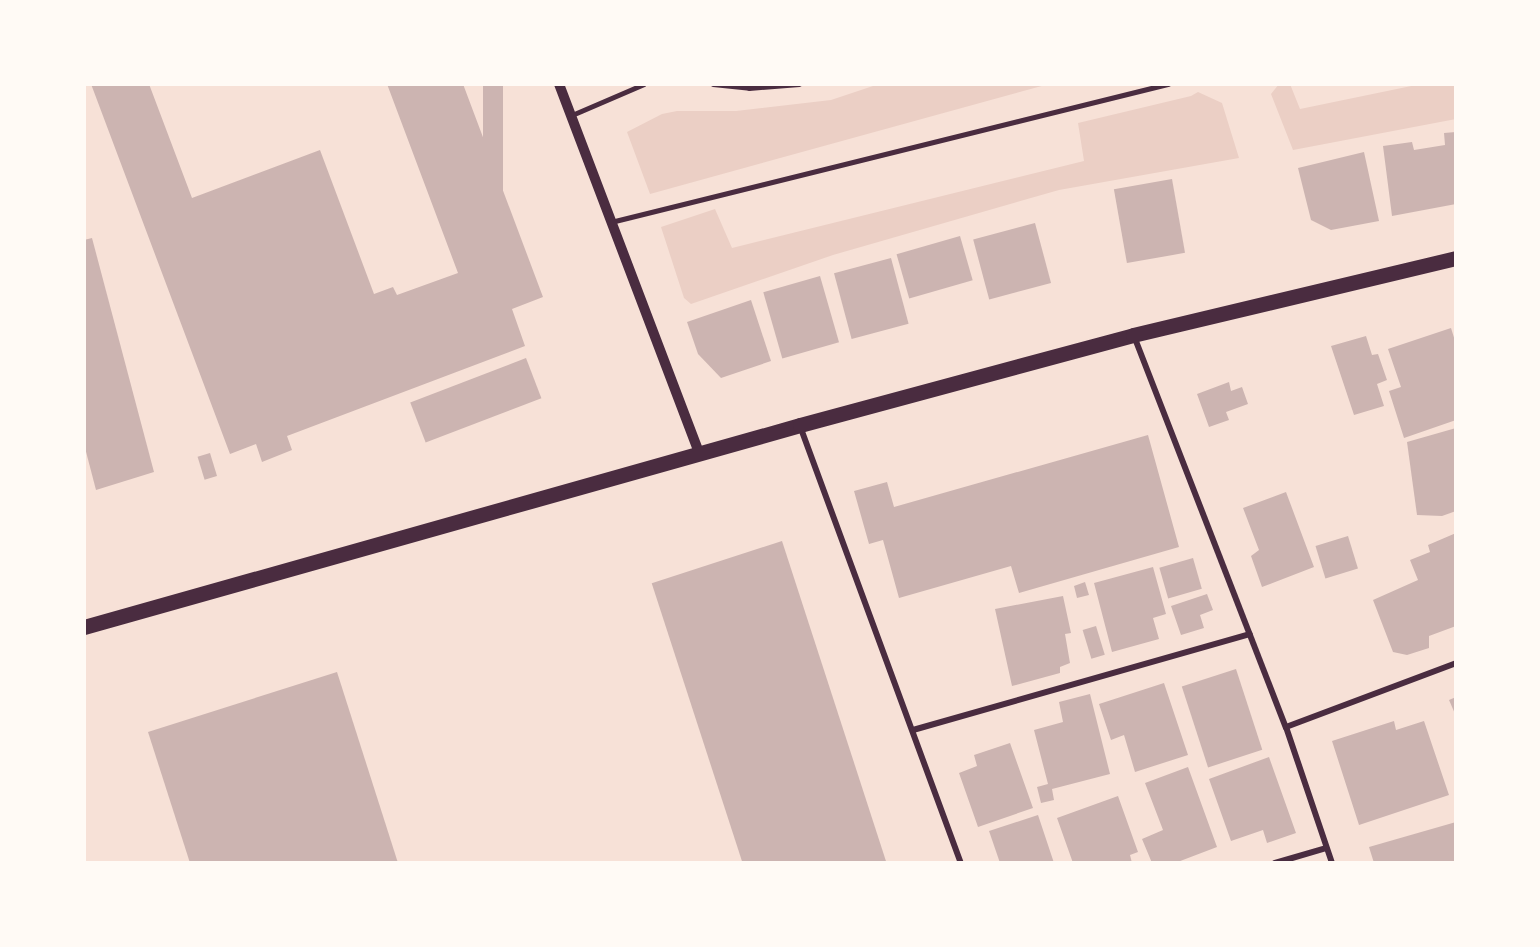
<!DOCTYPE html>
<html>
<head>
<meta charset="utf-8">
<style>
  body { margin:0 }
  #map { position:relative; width:1540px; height:947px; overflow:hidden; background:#f7e1d7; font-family:"Space Grotesk",sans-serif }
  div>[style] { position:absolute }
  .green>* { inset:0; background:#ebcfc5 }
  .building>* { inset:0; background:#ccb4b1; transform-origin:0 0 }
  .service>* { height:4.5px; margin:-2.25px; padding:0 2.25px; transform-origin:2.25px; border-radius:2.25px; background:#4a2c40 }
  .minor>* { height:6px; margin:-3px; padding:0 3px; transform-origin:3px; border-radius:3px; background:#4a2c40 }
  .tertiary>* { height:10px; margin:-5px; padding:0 5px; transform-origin:5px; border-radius:5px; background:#4a2c40 }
  .primary>* { height:15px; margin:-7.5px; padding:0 7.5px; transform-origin:7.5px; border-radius:7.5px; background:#4a2c40 }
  span { translate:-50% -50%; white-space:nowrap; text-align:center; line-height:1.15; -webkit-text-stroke:6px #fffaf5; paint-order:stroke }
  .frame { position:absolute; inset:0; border:86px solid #fffaf5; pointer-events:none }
</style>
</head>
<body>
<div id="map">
  <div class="green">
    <div style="clip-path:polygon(879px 84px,1049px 84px,650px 194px,627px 132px,662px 114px,677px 111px,736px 111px,831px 100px)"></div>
    <div style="clip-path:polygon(1279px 84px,1290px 84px,1300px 109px,1421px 84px,1456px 84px,1456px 119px,1293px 150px,1271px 94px)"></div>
    <div style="clip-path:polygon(1198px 92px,1222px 103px,1239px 158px,1059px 190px,833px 255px,691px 304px,684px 298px,661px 227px,715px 209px,732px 248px,1084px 161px,1078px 123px,1191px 96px)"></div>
  </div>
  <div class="building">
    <div style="clip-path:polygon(91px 84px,149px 84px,192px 198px,320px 150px,374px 294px,393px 287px,397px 295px,458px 273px,387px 84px,463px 84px,543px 297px,512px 309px,525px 346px,287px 436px,292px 450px,262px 462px,256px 444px,230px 454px)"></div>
    <div style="left:483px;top:84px;width:20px;height:268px"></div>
    <div style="clip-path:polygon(1456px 132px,1456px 204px,1392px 216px,1383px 146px,1412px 142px,1414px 150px,1445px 145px,1444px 133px)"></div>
    <div style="clip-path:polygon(1364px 152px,1379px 221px,1331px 230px,1311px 220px,1298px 168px)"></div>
    <div style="left:1172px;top:179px;width:75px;height:59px;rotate:80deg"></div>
    <div style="left:1035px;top:223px;width:62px;height:64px;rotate:75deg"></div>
    <div style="left:960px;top:236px;width:46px;height:66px;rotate:74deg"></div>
    <div style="clip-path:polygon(92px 238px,154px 472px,96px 490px,84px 444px,84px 240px)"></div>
    <div style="left:891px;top:258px;width:68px;height:59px;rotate:75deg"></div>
    <div style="left:820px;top:276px;width:69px;height:59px;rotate:74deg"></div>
    <div style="clip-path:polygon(751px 300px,771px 361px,721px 378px,698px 354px,687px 322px)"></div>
    <div style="clip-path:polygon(1451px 328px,1456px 344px,1456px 420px,1404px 438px,1389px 391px,1401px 387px,1388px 349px)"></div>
    <div style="clip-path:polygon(1366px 336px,1372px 355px,1378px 354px,1387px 380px,1377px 384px,1384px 406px,1354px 415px,1331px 346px)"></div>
    <div style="left:526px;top:358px;width:43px;height:124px;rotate:69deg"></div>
    <div style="clip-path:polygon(1229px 382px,1231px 391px,1242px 387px,1248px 404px,1226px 412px,1229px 420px,1209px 427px,1197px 394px)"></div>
    <div style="clip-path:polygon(1456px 428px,1456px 511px,1442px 516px,1417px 515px,1407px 442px)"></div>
    <div style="clip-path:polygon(1148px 435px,1179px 547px,1019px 593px,1011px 566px,899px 598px,883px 540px,869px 544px,854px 491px,887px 482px,894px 507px)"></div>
    <div style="left:210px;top:453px;width:24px;height:13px;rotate:73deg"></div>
    <div style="clip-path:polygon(1286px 492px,1314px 567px,1262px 587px,1251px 556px,1259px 550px,1243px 508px)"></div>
    <div style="clip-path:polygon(1456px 533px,1456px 626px,1429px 636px,1429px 648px,1407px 655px,1393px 652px,1373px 600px,1418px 580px,1410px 560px,1430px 552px,1428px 545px)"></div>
    <div style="left:1348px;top:536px;width:34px;height:34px;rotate:73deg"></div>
    <div style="left:782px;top:541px;width:339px;height:137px;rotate:72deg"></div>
    <div style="left:1193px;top:558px;width:32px;height:35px;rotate:74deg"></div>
    <div style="clip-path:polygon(1153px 567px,1166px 614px,1153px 618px,1159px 639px,1112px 652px,1094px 583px)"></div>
    <div style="clip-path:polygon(1085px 582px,1089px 595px,1077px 598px,1074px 586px)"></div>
    <div style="clip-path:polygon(1207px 594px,1213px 610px,1200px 615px,1204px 628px,1181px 635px,1171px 606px)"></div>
    <div style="clip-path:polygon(1063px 596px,1071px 633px,1065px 634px,1070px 663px,1060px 667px,1060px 673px,1012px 686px,995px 609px)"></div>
    <div style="left:1096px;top:626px;width:30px;height:14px;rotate:73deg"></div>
    <div style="left:1236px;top:669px;width:85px;height:57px;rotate:72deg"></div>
    <div style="clip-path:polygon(337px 672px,398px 863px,190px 863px,148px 732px)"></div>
    <div style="clip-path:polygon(1164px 683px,1188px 755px,1135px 772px,1124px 735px,1111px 740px,1099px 704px)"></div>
    <div style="clip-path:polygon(1090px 694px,1110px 774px,1052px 789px,1054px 800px,1041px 803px,1037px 787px,1048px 784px,1034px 730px,1063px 722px,1059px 702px)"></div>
    <div style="clip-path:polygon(1456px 697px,1456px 716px,1449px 700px)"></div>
    <div style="clip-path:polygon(1394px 721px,1396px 730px,1424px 721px,1449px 795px,1359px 825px,1332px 741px)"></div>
    <div style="clip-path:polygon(1010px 743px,1033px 808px,978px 827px,959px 773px,977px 766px,974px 755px)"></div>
    <div style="clip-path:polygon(1269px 757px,1296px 833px,1267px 843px,1263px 830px,1231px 841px,1209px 779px)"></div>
    <div style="clip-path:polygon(1188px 767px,1217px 847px,1175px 863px,1152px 863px,1142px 839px,1163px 830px,1145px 783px)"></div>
    <div style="clip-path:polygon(1118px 796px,1138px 852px,1130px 855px,1132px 863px,1073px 863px,1057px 818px)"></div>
    <div style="clip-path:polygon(1038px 815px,1054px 863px,1000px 863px,989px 831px)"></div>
    <div style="clip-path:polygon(1456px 822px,1456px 863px,1374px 863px,1369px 847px)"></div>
  </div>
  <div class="service">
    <div style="left:713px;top:84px;width:36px;rotate:6deg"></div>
    <div style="left:749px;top:88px;width:50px;rotate:-4.6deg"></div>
    <div style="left:572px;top:115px;width:78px;rotate:-23.3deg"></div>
    <div style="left:611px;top:222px;width:574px;rotate:-13.92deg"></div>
  </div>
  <div class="minor">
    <div style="left:1134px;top:336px;width:420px;rotate:68.8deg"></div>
    <div style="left:1286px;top:727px;width:144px;rotate:71.3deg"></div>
    <div style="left:800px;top:426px;width:466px;rotate:69.8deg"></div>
    <div style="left:1286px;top:727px;width:182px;rotate:-20.6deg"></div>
    <div style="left:913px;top:730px;width:350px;rotate:-15.9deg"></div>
    <div style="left:1275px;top:863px;width:53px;rotate:-16.4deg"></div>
  </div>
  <div class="tertiary">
    <div style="left:559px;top:84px;width:397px;rotate:69.2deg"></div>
  </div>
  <div class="primary">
    <div style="left:84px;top:627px;width:744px;rotate:-15.75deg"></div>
    <div style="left:800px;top:425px;width:345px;rotate:-15.1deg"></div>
    <div style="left:1133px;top:335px;width:332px;rotate:-13.4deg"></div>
  </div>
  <div class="frame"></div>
</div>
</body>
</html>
